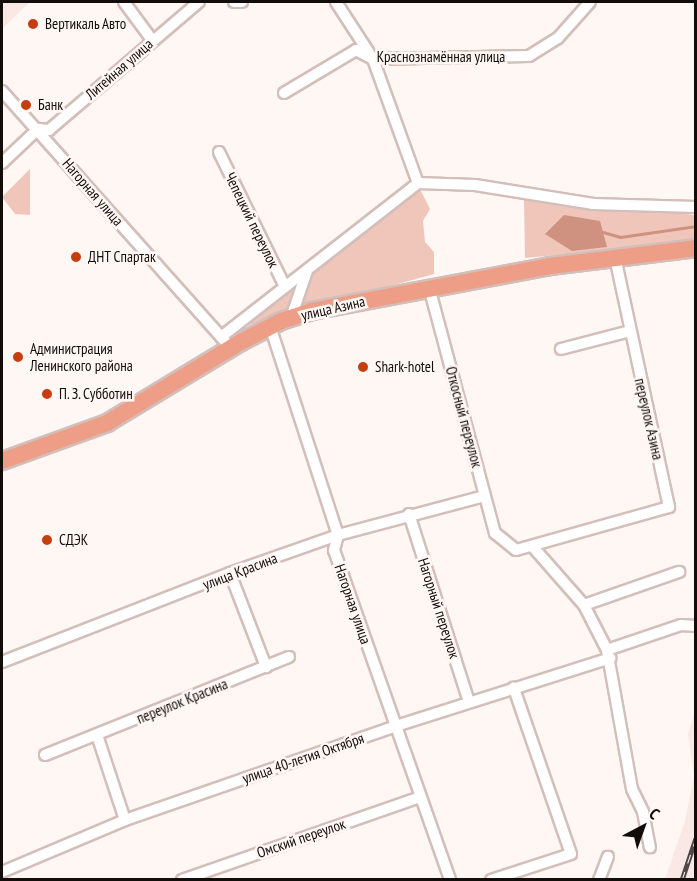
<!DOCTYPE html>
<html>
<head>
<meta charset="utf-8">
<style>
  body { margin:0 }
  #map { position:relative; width:697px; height:881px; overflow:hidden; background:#fff7f4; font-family:"PT Sans Narrow",sans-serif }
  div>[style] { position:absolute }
  .built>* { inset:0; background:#f9e8e4 }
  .green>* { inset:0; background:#f0c6ba }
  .water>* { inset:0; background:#d09280 }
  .stream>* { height:3px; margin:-1.5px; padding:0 1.5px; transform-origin:1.5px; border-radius:1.5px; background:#d09280 }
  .roads { filter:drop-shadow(2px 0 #d3bfba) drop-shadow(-2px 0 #d3bfba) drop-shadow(0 2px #d3bfba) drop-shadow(0 -2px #d3bfba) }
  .street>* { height:10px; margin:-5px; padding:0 5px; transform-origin:5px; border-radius:5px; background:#fff }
  .primary>* { height:16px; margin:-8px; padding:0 8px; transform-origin:8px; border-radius:8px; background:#ee9d86 }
  .rail>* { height:5px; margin-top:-2.5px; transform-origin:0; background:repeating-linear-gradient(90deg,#fff7f4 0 9px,#4f4846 0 18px); box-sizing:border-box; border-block:2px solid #4f4846 }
  .dots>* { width:16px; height:16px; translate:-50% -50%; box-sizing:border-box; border:3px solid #fff7f4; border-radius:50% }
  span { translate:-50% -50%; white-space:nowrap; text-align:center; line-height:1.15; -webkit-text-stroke:5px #fff7f4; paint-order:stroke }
  .poi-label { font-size:15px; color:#120c0a }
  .left { translate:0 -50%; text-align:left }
  .street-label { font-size:15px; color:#120c0a }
  .frame { position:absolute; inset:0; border:3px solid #120c0a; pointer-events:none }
  .north { position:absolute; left:613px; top:797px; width:60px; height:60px; -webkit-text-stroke:4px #fff7f4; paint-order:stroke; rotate:41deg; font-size:16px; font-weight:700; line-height:24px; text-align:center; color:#120c0a }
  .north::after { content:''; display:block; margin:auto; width:21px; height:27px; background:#120c0a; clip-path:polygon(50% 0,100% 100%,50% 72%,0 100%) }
</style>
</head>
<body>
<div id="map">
  <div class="built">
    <div style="clip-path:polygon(2px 2px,30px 2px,2px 29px)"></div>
    <div style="clip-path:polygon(695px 711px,695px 879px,665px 879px,685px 821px,694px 776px,688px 734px)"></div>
  </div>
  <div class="green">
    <div style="clip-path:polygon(30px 169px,30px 215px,15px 214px,2px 197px)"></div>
    <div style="clip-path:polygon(418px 185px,430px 209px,423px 221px,425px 242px,434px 252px,434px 274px,238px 328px)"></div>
    <div style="clip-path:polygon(524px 197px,695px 215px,695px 242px,525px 258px)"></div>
  </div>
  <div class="water">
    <div style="clip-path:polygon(564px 215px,600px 221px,607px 247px,572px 251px,545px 234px)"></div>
  </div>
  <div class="stream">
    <div style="left:603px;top:232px;width:18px;rotate:16deg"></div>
    <div style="left:620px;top:237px;width:77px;rotate:-8.2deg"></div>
  </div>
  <div class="roads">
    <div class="street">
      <div style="left:124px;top:2px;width:47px;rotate:53.6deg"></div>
      <div style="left:234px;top:2px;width:8px"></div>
      <div style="left:336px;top:2px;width:68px;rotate:57deg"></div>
      <div style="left:373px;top:59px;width:132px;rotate:70.1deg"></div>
      <div style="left:2px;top:91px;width:335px;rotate:48.3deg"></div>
      <div style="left:284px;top:93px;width:84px;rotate:-30.8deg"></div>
      <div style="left:356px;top:50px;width:19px;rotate:28deg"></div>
      <div style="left:373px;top:59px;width:156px;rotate:-1.1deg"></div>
      <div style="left:529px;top:56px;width:34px;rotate:-32deg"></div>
      <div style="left:558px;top:38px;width:48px;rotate:-48.4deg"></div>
      <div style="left:38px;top:129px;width:11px;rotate:5deg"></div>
      <div style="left:49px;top:130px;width:197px;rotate:-40.5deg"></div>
      <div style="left:219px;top:152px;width:150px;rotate:63.9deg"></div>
      <div style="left:2px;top:163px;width:50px;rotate:-43.4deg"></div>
      <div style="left:429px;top:287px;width:255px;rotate:75deg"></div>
      <div style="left:495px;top:533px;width:27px;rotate:39deg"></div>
      <div style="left:516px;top:550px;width:159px;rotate:-15.7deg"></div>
      <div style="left:669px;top:507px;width:256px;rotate:-102.2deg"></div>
      <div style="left:291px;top:318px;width:50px;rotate:-71.2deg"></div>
      <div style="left:270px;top:326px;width:220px;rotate:72deg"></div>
      <div style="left:338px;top:535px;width:16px;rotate:105deg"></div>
      <div style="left:334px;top:550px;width:350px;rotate:70.6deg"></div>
      <div style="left:221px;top:337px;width:250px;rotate:-38deg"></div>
      <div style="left:418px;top:183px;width:57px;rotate:2deg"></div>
      <div style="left:475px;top:185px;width:120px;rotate:9.1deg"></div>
      <div style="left:593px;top:204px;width:103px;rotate:1.7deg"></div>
      <div style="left:561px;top:349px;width:71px;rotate:-14.6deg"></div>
      <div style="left:409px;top:514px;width:197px;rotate:72.3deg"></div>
      <div style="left:533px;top:547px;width:77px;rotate:48.7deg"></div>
      <div style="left:584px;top:605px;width:51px;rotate:62.9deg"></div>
      <div style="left:607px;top:650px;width:141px;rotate:79.8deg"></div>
      <div style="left:632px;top:789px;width:25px;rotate:64deg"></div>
      <div style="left:643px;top:812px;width:36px;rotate:79deg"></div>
      <div style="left:230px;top:573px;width:101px;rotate:69deg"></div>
      <div style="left:584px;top:605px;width:101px;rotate:-19.2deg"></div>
      <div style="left:607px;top:650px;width:78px;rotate:-18.7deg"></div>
      <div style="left:681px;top:625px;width:15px;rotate:4deg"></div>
      <div style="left:2px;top:662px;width:245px;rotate:-21.3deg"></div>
      <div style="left:230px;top:573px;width:114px;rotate:-19.4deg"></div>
      <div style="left:338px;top:535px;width:152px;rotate:-14.9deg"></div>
      <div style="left:97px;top:735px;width:89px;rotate:71.8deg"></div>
      <div style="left:45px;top:755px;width:263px;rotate:-21.9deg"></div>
      <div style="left:2px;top:872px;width:134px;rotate:-22.9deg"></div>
      <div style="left:125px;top:820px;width:287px;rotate:-19.1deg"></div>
      <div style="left:396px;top:726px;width:225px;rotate:-17.6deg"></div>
      <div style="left:182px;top:880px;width:252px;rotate:-19.2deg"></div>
      <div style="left:491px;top:880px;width:84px;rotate:-18deg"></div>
      <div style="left:571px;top:854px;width:176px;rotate:-109deg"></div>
      <div style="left:599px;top:880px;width:25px;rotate:-69deg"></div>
    </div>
    <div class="primary">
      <div style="left:2px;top:461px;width:112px;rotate:-19.9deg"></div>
      <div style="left:107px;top:423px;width:157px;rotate:-31.2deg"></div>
      <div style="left:241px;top:342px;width:45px;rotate:-27.7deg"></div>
      <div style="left:281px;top:321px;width:33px;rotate:-18deg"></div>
      <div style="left:312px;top:311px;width:242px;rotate:-10.7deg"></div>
      <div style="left:550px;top:266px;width:147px;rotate:-7deg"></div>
    </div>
  </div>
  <div class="rail">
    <div style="left:682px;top:880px;width:44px;rotate:-71.6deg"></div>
  </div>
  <div class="dots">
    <div style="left:33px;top:24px;background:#c63e0f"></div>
    <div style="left:26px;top:105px;background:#c63e0f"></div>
    <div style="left:76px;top:257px;background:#c63e0f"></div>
    <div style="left:18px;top:357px;background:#c63e0f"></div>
    <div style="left:363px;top:367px;background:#c63e0f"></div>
    <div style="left:47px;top:394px;background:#c63e0f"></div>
    <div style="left:47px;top:540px;background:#c63e0f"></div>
  </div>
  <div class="poi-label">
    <span class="left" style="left:45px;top:24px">Вертикаль Авто</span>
    <span class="left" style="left:38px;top:105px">Банк</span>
    <span class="left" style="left:88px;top:257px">ДНТ Спартак</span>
    <span class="left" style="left:30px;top:357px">Администрация<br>Ленинского района</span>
    <span class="left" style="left:375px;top:367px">Shark-hotel</span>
    <span class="left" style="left:59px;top:394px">П. З. Субботин</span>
    <span class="left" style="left:59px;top:540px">СДЭК</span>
  </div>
  <div class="street-label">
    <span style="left:441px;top:57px">Краснознамённая улица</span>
    <span style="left:119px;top:69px;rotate:-41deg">Литейная улица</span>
    <span style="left:93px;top:192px;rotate:49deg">Нагорная улица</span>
    <span style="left:252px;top:220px;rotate:64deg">Чепецкий переулок</span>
    <span style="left:333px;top:308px;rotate:-13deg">улица Азина</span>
    <span style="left:464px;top:417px;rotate:75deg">Откосный переулок</span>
    <span style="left:649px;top:419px;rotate:77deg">переулок Азина</span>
    <span style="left:240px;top:571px;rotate:-21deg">улица Красина</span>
    <span style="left:353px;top:604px;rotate:71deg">Нагорная улица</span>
    <span style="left:439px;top:608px;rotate:72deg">Нагорный переулок</span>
    <span style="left:182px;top:701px;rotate:-22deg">переулок Красина</span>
    <span style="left:303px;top:758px;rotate:-19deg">улица 40-летия Октября</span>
    <span style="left:301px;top:838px;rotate:-19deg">Омский переулок</span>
  </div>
  <div class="frame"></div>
  <div class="north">С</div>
</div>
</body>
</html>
